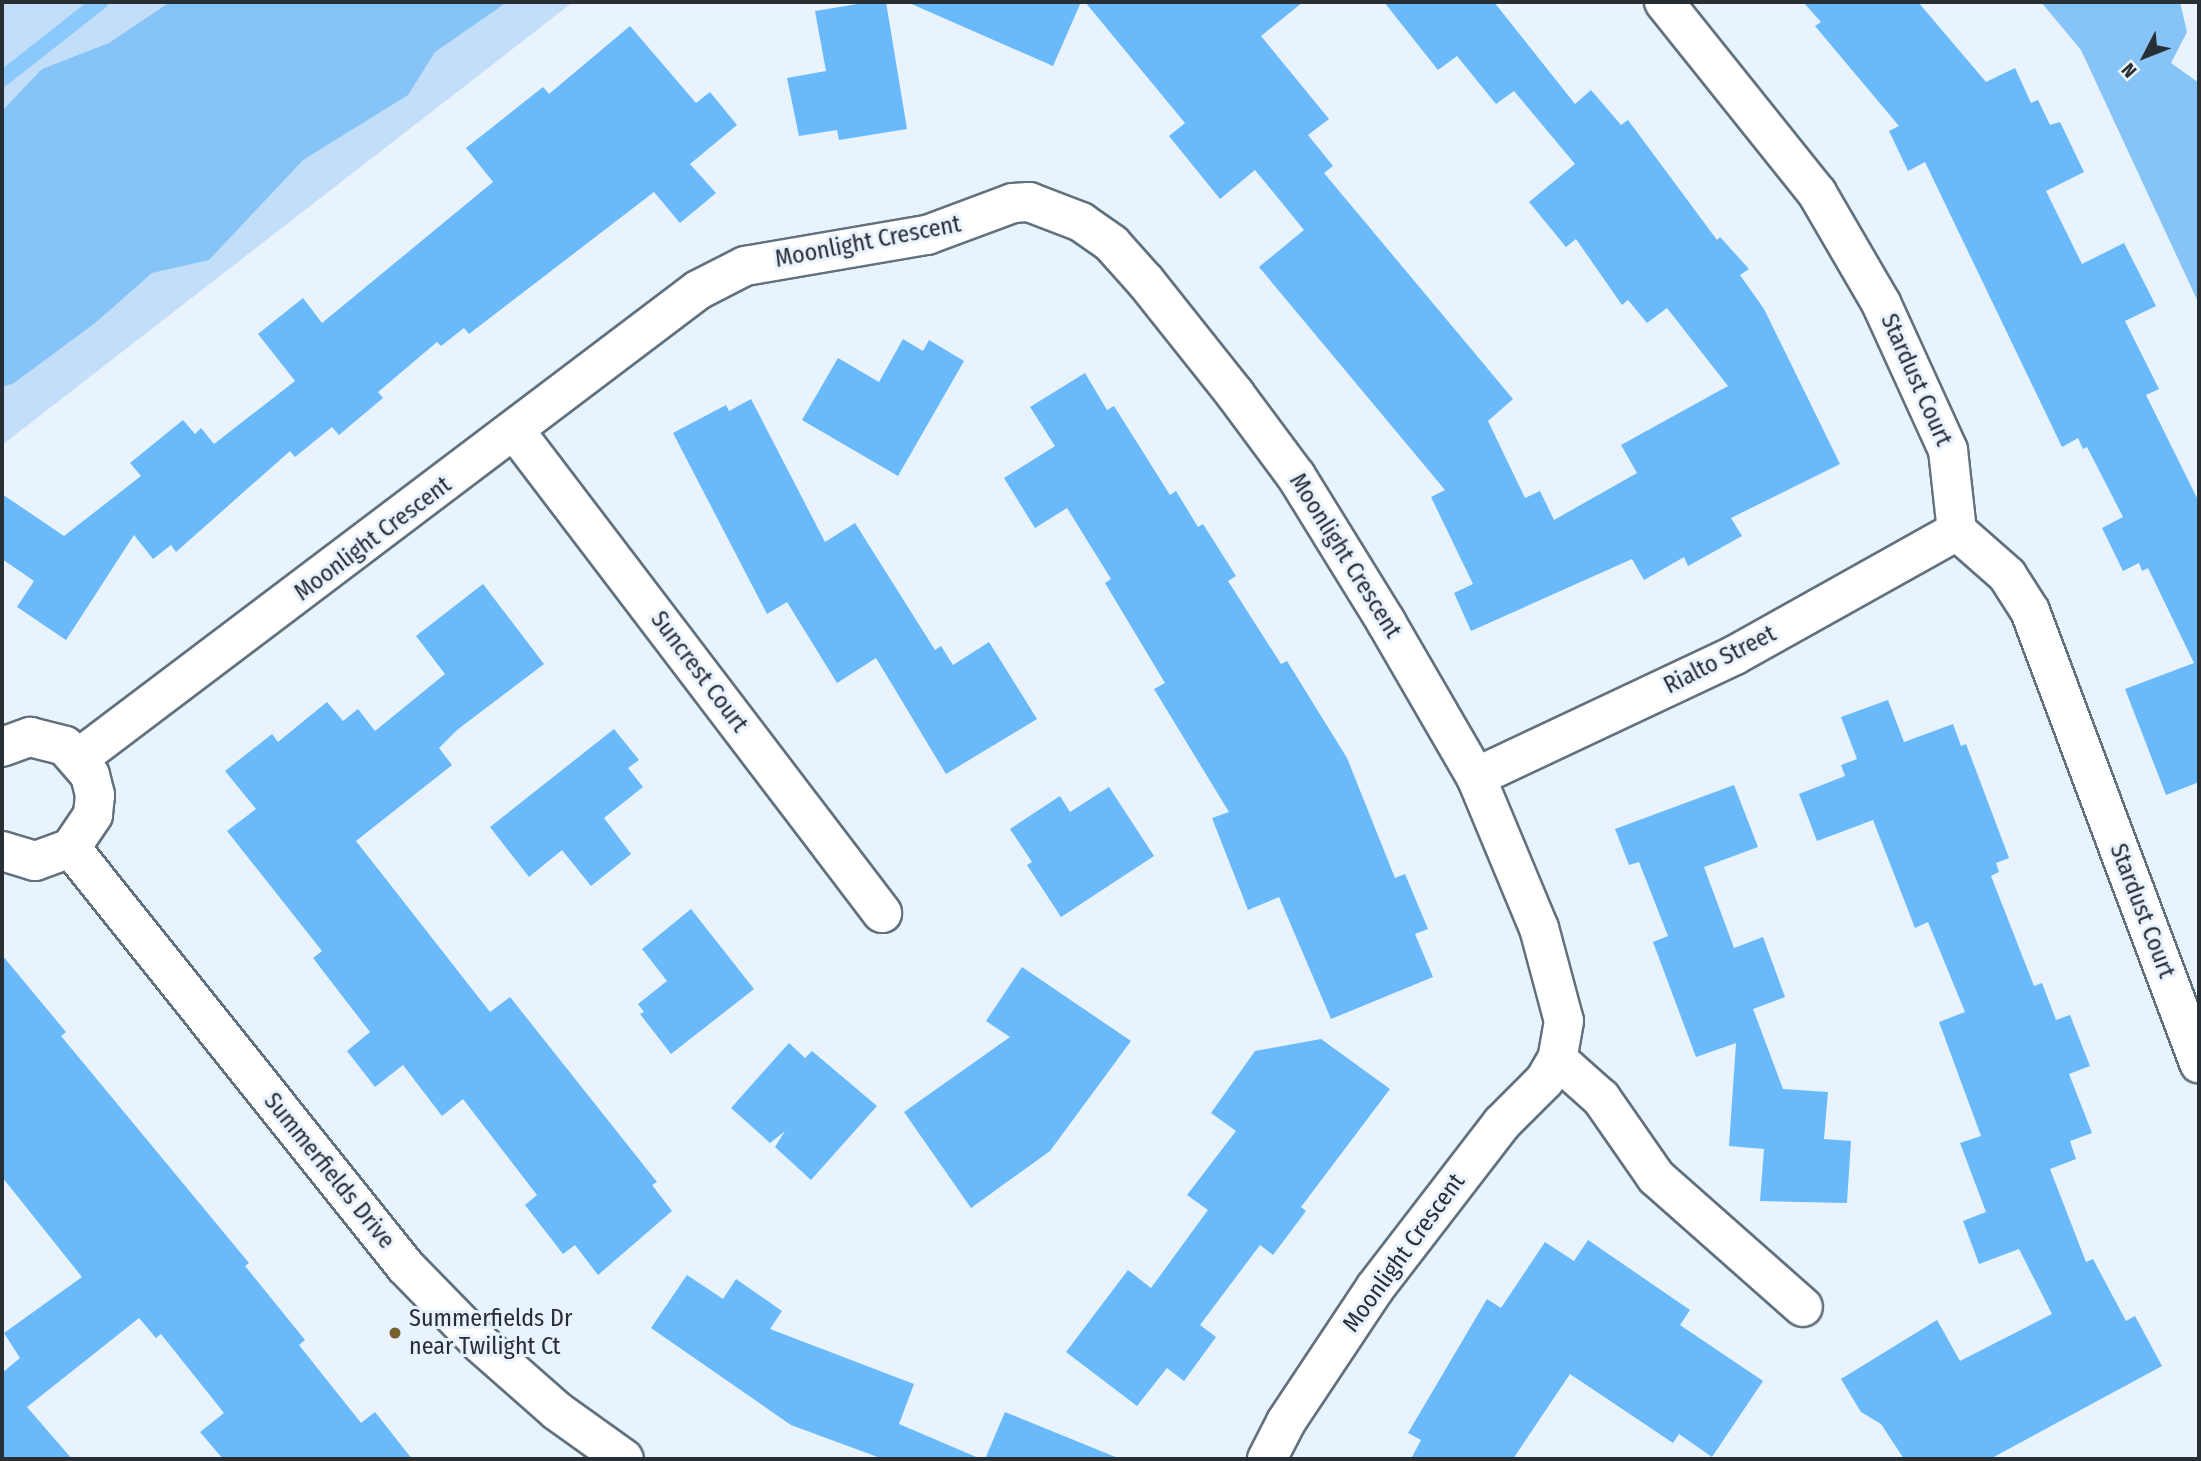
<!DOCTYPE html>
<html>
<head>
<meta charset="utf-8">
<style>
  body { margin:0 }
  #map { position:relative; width:2201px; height:1461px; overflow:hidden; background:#e8f3fd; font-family:"Fira Sans Condensed",sans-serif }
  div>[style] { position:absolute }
  .green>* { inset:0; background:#c2def8 }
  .forest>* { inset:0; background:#86c4f8 }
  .stream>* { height:16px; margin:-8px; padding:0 8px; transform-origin:8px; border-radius:8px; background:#8bc9fd }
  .building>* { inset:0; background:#6abafb }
  .roads { filter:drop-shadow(2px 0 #61717e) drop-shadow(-2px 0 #61717e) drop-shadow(0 2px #61717e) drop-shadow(0 -2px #61717e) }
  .minor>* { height:38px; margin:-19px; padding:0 19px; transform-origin:19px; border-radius:19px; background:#fff }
  .tertiary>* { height:38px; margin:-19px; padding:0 19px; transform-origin:19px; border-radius:19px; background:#fff }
  .dots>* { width:19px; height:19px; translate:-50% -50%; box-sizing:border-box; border:4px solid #e8f3fd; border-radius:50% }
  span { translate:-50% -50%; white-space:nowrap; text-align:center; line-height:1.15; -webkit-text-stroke:6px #e8f3fd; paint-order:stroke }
  .street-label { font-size:24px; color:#272e34 }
  .poi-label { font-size:24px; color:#272e34 }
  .left { translate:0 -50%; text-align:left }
  .frame { position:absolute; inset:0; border:4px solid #272e34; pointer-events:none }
  .north { position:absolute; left:2110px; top:21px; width:70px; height:70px; -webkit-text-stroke:5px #e8f3fd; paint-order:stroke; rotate:228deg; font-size:19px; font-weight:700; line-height:28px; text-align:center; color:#272e34 }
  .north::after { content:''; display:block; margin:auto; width:24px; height:32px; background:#272e34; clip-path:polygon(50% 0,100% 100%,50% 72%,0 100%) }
</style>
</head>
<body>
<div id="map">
  <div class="green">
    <div style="clip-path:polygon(2px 2px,573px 2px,2px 445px)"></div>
  </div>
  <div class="forest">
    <div style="clip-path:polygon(170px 2px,507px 2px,435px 52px,408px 95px,303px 160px,209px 260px,152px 273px,95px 323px,14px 383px,2px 387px,2px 111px,42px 69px,109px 43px)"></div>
    <div style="clip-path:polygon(2041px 2px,2180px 2px,2187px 32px,2171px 63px,2199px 83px,2199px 304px,2081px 50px)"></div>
  </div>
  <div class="stream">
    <div style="left:2px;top:79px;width:125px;rotate:-38.2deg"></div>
  </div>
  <div class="building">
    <div style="clip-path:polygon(870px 2px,886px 2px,907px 129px,839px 140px,837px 130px,799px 136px,787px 78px,826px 71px,815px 11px)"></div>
    <div style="clip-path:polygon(907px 2px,1081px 2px,1053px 66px)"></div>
    <div style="clip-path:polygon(1085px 2px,1303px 2px,1261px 36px,1329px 119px,1308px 135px,1333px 166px,1324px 173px,1513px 399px,1488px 421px,1525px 498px,1540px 491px,1554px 520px,1637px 473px,1621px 445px,1728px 386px,1667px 308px,1647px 323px,1628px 300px,1622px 305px,1576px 239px,1566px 247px,1529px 202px,1575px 164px,1514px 91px,1496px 104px,1457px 56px,1438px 70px,1384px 2px,1494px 2px,1575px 104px,1591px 90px,1621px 125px,1628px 120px,1717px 240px,1720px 237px,1749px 269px,1740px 275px,1764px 309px,1840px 464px,1731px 518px,1742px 536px,1688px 566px,1684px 557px,1644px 580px,1632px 559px,1471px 631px,1454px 593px,1473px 584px,1431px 497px,1445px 490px,1259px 267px,1304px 230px,1255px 170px,1220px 199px,1169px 136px,1185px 123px)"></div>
    <div style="clip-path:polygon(1803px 2px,1918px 2px,1986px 82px,2015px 68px,2031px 103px,2038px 100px,2050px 125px,2060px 122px,2084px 172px,2046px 191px,2082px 264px,2124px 243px,2156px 306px,2125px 321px,2159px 389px,2146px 395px,2199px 502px,2199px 782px,2166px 795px,2125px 689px,2194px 663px,2148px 568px,2142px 571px,2139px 563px,2123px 571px,2102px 528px,2123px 517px,2087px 447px,2083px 449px,2078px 438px,2062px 447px,1925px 162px,1908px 171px,1889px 131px,1899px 126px,1815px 26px,1821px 22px)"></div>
    <div style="clip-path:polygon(630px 26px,696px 103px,710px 92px,737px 125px,690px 164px,716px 193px,680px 223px,654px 192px,469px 334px,464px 328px,441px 346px,437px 342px,378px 392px,383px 398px,339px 435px,332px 427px,295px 457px,290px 451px,176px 552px,171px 545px,153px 559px,134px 535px,66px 640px,17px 607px,34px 581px,2px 559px,2px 494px,64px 536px,141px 476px,130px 463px,183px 420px,195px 434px,201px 428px,214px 444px,295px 381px,258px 334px,303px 298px,322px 323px,493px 182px,466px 148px,543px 87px,549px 94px)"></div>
    <div style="clip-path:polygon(903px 339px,923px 351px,929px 340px,964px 361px,898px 476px,802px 420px,838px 358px,879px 382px)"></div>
    <div style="clip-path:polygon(1085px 373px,1107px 410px,1114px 406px,1170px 495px,1176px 491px,1198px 527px,1203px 524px,1236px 576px,1228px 581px,1281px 664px,1287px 661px,1347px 758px,1395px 878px,1405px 874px,1428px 929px,1415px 934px,1433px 977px,1331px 1019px,1279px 897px,1248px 910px,1212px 818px,1229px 812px,1154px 689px,1165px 683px,1105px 583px,1111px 579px,1067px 508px,1035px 528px,1004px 478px,1055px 446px,1030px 407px)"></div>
    <div style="clip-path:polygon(751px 399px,825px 542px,855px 523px,935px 650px,941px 646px,953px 665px,989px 642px,1037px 719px,946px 774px,876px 658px,837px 683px,787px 602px,767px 614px,673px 433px,726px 405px,729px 411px)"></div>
    <div style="clip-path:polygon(483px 584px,544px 664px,457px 730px,439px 748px,452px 765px,356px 841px,490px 1012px,510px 997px,657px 1182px,652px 1185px,672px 1211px,598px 1275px,575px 1245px,563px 1254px,525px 1205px,537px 1195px,463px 1099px,442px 1116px,403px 1065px,375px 1087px,347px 1051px,370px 1032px,313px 958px,322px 951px,227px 831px,256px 809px,225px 771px,272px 734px,278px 742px,327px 702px,343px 721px,358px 709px,375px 731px,445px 674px,416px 636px)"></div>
    <div style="clip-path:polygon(1888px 700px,1904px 742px,1953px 724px,1961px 746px,1966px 744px,2009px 858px,1996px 863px,1999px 872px,1991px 876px,2034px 986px,2042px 983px,2056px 1020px,2070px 1015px,2090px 1066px,2069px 1074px,2092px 1133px,2070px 1141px,2076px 1159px,2050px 1169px,2086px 1262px,2093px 1259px,2126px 1321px,2135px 1316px,2162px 1366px,1990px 1459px,1904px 1459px,1881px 1424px,1861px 1412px,1841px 1379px,1937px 1320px,1960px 1361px,2052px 1314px,2019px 1249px,1979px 1264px,1963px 1221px,1986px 1212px,1960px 1143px,1981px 1136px,1939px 1022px,1965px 1012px,1928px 922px,1915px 928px,1873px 820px,1817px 841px,1799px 794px,1845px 776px,1841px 765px,1857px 759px,1841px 717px)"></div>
    <div style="clip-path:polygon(614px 729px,639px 760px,628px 768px,643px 787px,604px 818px,631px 854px,591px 886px,562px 850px,529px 877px,490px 827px)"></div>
    <div style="clip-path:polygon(1734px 785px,1758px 847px,1704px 867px,1734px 948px,1763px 937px,1785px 997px,1753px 1009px,1783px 1089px,1828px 1092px,1824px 1139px,1851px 1141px,1847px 1203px,1760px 1201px,1764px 1149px,1729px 1146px,1736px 1043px,1696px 1057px,1653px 942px,1668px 936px,1639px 862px,1629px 865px,1615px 829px)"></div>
    <div style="clip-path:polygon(1109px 787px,1154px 856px,1061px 917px,1027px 865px,1032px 862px,1010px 829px,1060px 796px,1070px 812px)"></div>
    <div style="clip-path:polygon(691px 909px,754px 989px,671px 1054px,640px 1014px,644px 1012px,638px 1004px,667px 981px,642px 949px)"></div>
    <div style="clip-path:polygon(2px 955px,66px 1032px,61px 1036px,249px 1263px,245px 1266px,305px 1340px,299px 1345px,361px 1423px,375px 1412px,412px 1459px,223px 1459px,200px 1432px,224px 1413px,161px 1334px,156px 1338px,139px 1318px,27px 1407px,72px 1459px,2px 1459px,2px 1373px,20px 1358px,4px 1333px,82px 1277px,2px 1177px)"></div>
    <div style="clip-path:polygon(1022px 967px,1131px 1041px,1050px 1151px,971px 1208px,904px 1112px,1010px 1037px,986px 1021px)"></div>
    <div style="clip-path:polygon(1321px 1039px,1390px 1089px,1301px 1207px,1306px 1211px,1273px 1255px,1260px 1245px,1200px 1325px,1216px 1337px,1184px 1381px,1167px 1368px,1137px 1406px,1066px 1352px,1128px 1270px,1151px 1288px,1208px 1210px,1187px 1195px,1236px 1131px,1211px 1113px,1255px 1051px)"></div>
    <div style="clip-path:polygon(789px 1043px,805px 1058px,812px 1051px,877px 1106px,811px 1180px,775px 1147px,785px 1131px,770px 1143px,731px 1108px)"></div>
    <div style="clip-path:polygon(1588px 1240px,1690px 1310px,1680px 1325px,1763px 1381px,1712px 1457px,1679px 1434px,1673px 1443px,1570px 1374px,1513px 1459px,1411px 1459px,1421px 1440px,1408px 1433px,1487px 1299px,1501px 1308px,1545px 1242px,1574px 1261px)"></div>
    <div style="clip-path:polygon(687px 1275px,723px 1299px,736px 1279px,782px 1311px,770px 1329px,914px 1384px,899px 1424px,981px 1459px,883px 1459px,791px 1425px,651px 1328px)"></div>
    <div style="clip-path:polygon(1005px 1412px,1118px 1458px,1118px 1459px,985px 1459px)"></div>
  </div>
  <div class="roads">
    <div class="minor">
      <div style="left:1664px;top:2px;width:245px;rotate:51.3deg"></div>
      <div style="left:1817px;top:193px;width:127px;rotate:59.8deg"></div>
      <div style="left:1881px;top:303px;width:162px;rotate:65.5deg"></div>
      <div style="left:1948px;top:450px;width:81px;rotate:83.7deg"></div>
      <div style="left:1957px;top:531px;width:67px;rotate:41.3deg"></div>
      <div style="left:2007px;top:575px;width:43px;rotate:57.4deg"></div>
      <div style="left:2030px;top:611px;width:483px;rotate:69.5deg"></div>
      <div style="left:515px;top:431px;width:606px;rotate:52.71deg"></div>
      <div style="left:79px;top:758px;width:776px;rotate:-37.09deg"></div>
      <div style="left:698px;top:290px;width:53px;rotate:-27.1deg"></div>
      <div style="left:745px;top:266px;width:185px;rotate:-9.7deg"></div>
      <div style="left:927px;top:235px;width:92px;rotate:-20.4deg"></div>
      <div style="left:1013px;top:203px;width:16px;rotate:-4deg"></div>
      <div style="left:1029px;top:202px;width:56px;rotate:21deg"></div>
      <div style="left:1081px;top:222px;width:38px;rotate:35deg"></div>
      <div style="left:1112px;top:244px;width:51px;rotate:48.2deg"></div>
      <div style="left:1146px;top:282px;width:143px;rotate:51.5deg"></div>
      <div style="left:1235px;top:394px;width:102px;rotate:53.4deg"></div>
      <div style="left:1296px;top:476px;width:172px;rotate:58.3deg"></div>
      <div style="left:1386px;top:622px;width:179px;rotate:59.9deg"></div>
      <div style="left:1476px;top:777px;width:164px;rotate:67.4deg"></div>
      <div style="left:1539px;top:928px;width:96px;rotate:75deg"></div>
      <div style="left:1564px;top:1021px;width:39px;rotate:100deg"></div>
      <div style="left:1557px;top:1059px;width:24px;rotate:120deg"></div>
      <div style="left:1545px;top:1080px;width:61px;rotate:135deg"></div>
      <div style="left:1502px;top:1123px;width:208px;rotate:127.6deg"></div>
      <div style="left:1375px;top:1288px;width:161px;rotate:123.6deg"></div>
      <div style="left:1286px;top:1422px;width:42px;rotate:117.2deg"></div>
      <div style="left:1476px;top:777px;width:286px;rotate:-25.2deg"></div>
      <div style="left:1735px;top:655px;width:254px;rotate:-29.2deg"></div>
      <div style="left:1557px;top:1059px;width:59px;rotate:41.6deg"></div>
      <div style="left:1601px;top:1098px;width:96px;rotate:55.2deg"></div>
      <div style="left:1656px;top:1177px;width:196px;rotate:41.5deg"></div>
    </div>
    <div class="tertiary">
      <div style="left:2px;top:747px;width:30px;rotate:-20deg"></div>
      <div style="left:30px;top:737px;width:36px;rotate:14deg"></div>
      <div style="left:65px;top:746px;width:38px;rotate:49deg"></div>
      <div style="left:90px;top:775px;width:21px;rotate:76deg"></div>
      <div style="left:95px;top:795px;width:20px;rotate:96deg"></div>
      <div style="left:93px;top:815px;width:40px;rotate:124deg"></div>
      <div style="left:71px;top:848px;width:38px;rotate:160deg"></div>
      <div style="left:35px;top:861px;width:34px;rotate:-163deg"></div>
      <div style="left:71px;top:848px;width:535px;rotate:51.37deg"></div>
      <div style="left:405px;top:1266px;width:109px;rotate:45.7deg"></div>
      <div style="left:481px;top:1344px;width:101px;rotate:41.4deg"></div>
      <div style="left:557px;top:1411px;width:82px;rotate:35.6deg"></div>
    </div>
  </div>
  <div class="dots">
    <div style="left:395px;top:1333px;background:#776030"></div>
  </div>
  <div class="street-label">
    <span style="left:868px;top:242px;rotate:-11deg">Moonlight Crescent</span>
    <span style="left:1916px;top:380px;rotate:66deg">Stardust Court</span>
    <span style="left:373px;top:539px;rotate:-37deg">Moonlight Crescent</span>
    <span style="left:1345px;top:556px;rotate:58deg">Moonlight Crescent</span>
    <span style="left:1720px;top:660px;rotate:-27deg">Rialto Street</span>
    <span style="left:699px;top:672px;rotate:53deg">Suncrest Court</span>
    <span style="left:2142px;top:911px;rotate:69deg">Stardust Court</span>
    <span style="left:329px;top:1171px;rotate:51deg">Summerfields Drive</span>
    <span style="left:1404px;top:1253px;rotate:-54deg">Moonlight Crescent</span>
  </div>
  <div class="poi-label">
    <span class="left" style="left:409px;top:1333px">Summerfields Dr<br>near Twilight Ct</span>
  </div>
  <div class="frame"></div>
  <div class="north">N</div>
</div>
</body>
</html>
